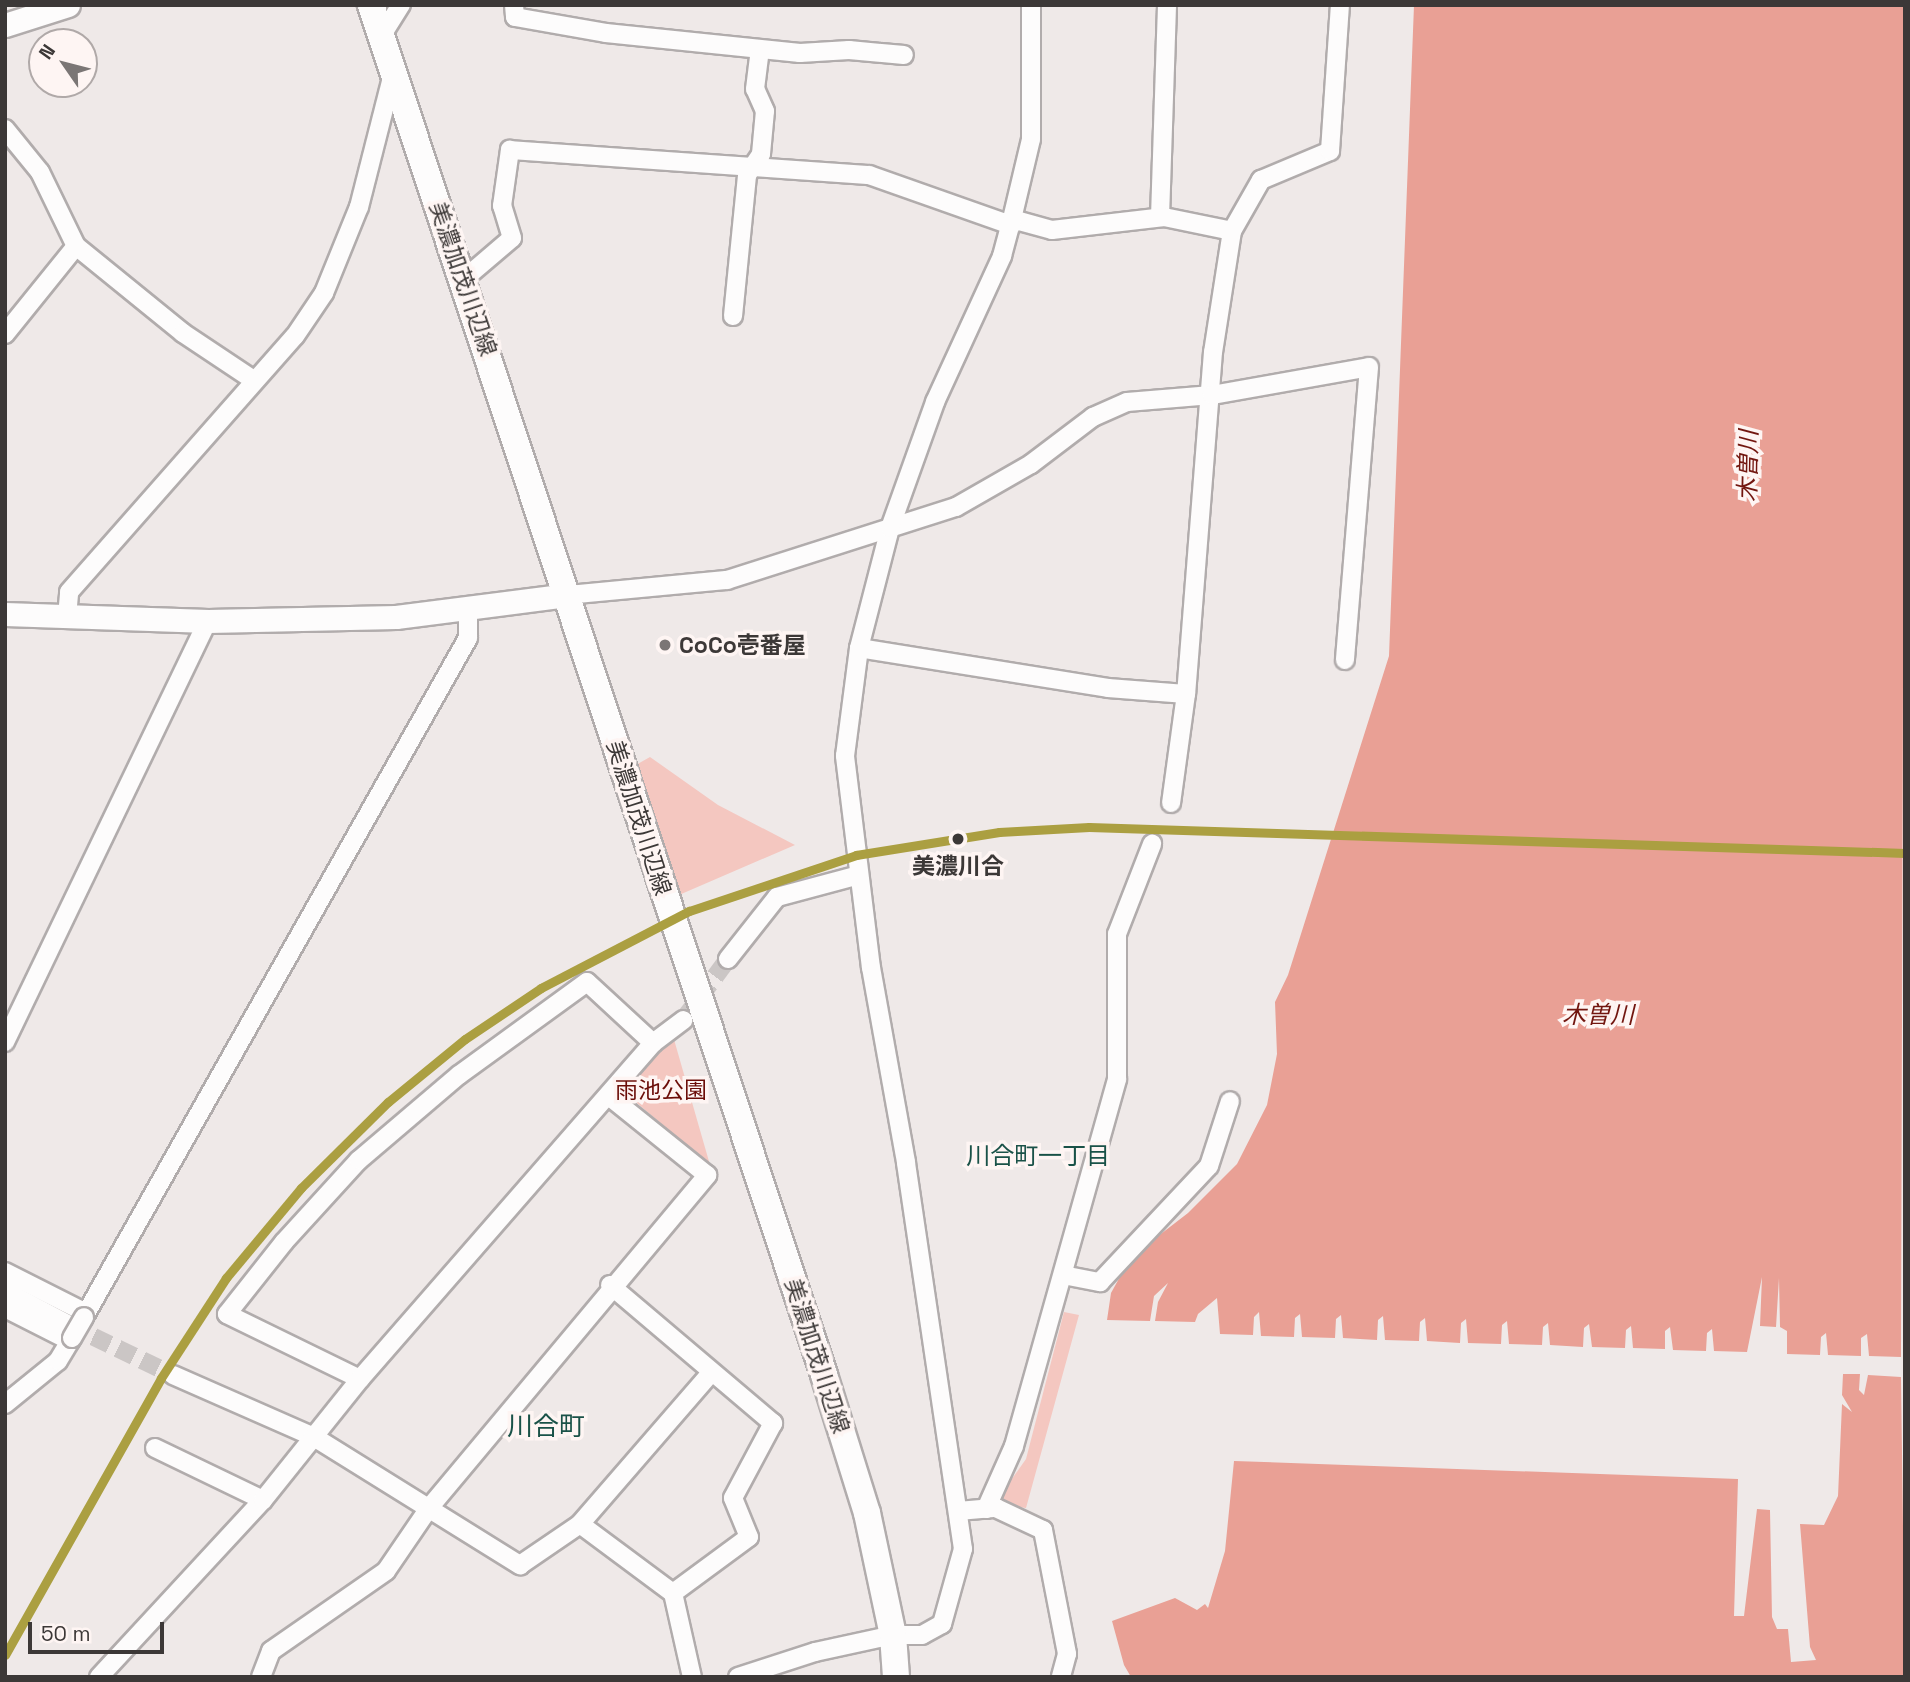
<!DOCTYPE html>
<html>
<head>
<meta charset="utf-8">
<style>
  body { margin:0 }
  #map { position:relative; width:1910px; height:1682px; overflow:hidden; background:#efe9e8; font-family:"Space Grotesk","Noto Sans JP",sans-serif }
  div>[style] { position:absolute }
  .green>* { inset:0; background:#f4c7c0 }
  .water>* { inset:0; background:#e9a095 }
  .minor-tunnel>* { height:18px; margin-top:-9px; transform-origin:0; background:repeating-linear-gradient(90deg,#cbc6c5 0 18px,transparent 0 27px) }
  .roads { filter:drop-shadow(2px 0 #b1acac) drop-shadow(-2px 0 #b1acac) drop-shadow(0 2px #b1acac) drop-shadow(0 -2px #b1acac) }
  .minor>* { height:18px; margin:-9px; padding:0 9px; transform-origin:9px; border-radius:9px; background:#fdfcfc }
  .tertiary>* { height:23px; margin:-11.5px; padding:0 11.5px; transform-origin:11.5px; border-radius:11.5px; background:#fdfcfc }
  .secondary>* { height:26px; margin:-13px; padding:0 13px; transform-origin:13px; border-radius:13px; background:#fdfcfc }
  .bridges { filter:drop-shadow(2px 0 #b1acac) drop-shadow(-2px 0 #b1acac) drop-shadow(0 2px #b1acac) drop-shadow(0 -2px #b1acac) }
  .minor-bridge>* { height:18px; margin:-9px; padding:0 9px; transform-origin:9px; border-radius:9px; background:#fdfcfc }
  .rail-1>* { height:9px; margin:-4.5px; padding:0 4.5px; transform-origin:4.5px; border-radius:4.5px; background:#ab9f41 }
  .dots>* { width:19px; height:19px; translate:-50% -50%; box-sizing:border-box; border:4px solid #fef5f3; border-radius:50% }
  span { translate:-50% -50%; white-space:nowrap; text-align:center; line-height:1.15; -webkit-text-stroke:7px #fef5f3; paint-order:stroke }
  .street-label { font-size:23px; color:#3c3837 }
  .poi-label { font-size:23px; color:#3c3837; font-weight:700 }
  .left { translate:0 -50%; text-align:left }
  .stop-label { font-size:23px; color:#3c3837; font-weight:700 }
  .park-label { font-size:23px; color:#6b0d08 }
  .water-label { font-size:24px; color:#72160f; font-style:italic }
  .neighbourhood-label { font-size:24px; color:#1a5248 }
  .quarter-label { font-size:26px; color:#1a5248 }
  .frame { position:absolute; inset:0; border:7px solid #3c3837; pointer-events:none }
  .north { position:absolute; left:28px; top:28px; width:70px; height:70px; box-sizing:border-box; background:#fef5f3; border:2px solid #b0a9a8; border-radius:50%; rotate:305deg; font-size:19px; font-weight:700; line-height:28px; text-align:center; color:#3c3837 }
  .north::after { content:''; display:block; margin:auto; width:24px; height:32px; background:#7b7675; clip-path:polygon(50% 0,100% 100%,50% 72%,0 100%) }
  .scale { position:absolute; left:28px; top:1622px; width:136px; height:32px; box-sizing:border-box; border:4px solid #3c3837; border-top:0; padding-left:9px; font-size:21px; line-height:24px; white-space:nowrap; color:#3c3837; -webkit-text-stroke:5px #fef5f3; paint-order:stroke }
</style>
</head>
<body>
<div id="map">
  <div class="green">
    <div style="clip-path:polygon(650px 757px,718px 805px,795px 845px,679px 895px,634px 766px)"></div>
    <div style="clip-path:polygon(673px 1036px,710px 1165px,625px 1093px)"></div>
    <div style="clip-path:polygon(1064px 1312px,1079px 1315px,1026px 1508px,995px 1503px,1026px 1459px)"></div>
  </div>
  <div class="water">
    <div style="clip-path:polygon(1414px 5px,1905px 5px,1901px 1357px,1869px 1356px,1867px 1334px,1861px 1338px,1861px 1356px,1828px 1355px,1826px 1333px,1821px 1337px,1820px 1355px,1787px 1354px,1787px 1331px,1780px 1327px,1779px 1278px,1776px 1327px,1760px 1326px,1762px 1277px,1747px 1352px,1714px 1351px,1712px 1329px,1707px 1333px,1706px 1351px,1673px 1350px,1670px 1327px,1665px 1331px,1665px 1349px,1633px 1348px,1631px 1326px,1626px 1330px,1625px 1348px,1592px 1347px,1589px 1324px,1584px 1328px,1583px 1347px,1550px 1345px,1548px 1323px,1543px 1327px,1542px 1345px,1509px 1344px,1507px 1321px,1502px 1325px,1501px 1344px,1468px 1343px,1466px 1319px,1461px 1323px,1460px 1343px,1427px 1341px,1425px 1318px,1420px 1322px,1419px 1341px,1385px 1340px,1383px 1316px,1378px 1320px,1377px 1340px,1343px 1338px,1341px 1315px,1336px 1319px,1335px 1338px,1302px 1337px,1300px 1314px,1295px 1318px,1294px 1337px,1261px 1336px,1259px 1312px,1254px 1317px,1253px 1335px,1220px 1334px,1217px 1298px,1198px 1314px,1195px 1322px,1155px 1321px,1158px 1302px,1168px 1283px,1154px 1296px,1150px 1321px,1107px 1320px,1111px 1293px,1131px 1257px,1188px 1213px,1237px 1164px,1267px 1105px,1277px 1054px,1275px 1002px,1288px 975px,1389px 656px)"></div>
    <div style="clip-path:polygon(1843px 1374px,1860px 1374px,1859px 1390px,1864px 1395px,1868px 1375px,1901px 1377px,1905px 1677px,1131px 1677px,1124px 1665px,1112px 1621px,1175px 1598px,1197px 1610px,1205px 1604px,1208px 1608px,1225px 1551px,1234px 1461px,1738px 1479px,1734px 1616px,1744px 1616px,1757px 1509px,1770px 1510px,1772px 1617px,1777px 1629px,1788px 1629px,1791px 1662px,1816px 1660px,1810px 1647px,1800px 1524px,1824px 1525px,1838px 1496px,1842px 1404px,1852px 1412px,1842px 1395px)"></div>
  </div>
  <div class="minor-tunnel">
    <div style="left:683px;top:1020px;width:76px;rotate:-53.6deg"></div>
    <div style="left:69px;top:1325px;width:115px;rotate:25.7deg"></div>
  </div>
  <div class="roads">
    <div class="minor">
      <div style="left:514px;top:5px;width:12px;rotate:85deg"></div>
      <div style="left:515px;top:17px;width:92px;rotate:10deg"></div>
      <div style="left:606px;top:33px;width:195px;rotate:5.9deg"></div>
      <div style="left:800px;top:53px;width:49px;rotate:-3.5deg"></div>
      <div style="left:849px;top:50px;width:55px;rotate:5.2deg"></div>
      <div style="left:382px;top:35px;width:36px;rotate:-58deg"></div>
      <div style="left:5px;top:129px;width:55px;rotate:50.9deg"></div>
      <div style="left:40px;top:172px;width:82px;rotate:64.1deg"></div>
      <div style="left:76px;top:246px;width:138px;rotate:39.1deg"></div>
      <div style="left:183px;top:333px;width:83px;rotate:33.7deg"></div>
      <div style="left:1160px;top:217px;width:212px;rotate:-88.1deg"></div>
      <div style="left:1012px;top:219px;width:41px;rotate:15.4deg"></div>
      <div style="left:1052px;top:230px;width:113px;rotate:-6.6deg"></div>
      <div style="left:1164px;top:217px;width:69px;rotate:11.6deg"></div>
      <div style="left:1232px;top:231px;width:122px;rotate:98.9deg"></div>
      <div style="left:1213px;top:352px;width:343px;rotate:94.5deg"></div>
      <div style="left:1186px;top:694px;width:110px;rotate:97.8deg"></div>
      <div style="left:1232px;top:231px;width:59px;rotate:-60.4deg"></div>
      <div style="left:1261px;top:180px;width:75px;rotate:-22.8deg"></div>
      <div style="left:1330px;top:151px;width:146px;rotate:-86.1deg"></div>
      <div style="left:464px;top:279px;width:63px;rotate:-40.5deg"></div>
      <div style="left:512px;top:238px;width:34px;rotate:-107deg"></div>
      <div style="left:502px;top:206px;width:57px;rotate:-81.9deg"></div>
      <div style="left:510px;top:150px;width:360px;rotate:4deg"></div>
      <div style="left:869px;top:175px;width:151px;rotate:19.4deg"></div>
      <div style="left:733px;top:316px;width:142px;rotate:-84.3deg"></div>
      <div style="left:747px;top:175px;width:25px;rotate:-56deg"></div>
      <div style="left:761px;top:154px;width:43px;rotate:-84.7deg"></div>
      <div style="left:765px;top:111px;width:24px;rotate:-114deg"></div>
      <div style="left:755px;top:89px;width:40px;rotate:-82.9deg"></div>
      <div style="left:5px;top:334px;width:113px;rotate:-51.1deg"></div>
      <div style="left:567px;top:595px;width:161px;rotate:-5.4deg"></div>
      <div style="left:727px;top:580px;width:240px;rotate:-17.7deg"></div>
      <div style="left:956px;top:507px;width:86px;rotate:-29.8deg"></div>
      <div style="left:1031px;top:464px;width:78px;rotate:-37.2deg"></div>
      <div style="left:1093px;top:417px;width:37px;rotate:-24deg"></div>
      <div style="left:1127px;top:402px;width:85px;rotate:-4.7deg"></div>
      <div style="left:1212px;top:395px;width:159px;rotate:-10.1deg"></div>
      <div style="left:1369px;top:367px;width:294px;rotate:94.7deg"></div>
      <div style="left:67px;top:617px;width:25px;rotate:-85deg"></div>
      <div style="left:69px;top:592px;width:341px;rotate:-48.6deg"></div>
      <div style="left:295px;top:336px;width:52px;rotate:-56deg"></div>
      <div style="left:324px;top:293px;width:93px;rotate:-67.9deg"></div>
      <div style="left:359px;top:207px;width:137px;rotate:-75.7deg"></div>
      <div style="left:859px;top:648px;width:252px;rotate:9.1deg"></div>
      <div style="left:1108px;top:688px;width:78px;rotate:4.4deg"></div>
      <div style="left:728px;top:959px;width:79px;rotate:-51.7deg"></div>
      <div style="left:777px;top:897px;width:85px;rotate:-15deg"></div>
      <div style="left:5px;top:1042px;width:467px;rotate:-64.3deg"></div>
      <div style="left:5px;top:1272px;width:91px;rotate:26.8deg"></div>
      <div style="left:1063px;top:1275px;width:38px;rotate:11deg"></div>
      <div style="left:1100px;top:1282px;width:159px;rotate:-46.8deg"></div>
      <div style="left:1209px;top:1166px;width:68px;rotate:-72.1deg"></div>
      <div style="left:610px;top:1285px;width:214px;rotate:40.3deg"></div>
      <div style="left:773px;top:1423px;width:85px;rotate:118.1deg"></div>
      <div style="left:733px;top:1498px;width:42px;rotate:67.7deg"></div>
      <div style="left:749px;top:1537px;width:94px;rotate:143.6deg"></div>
      <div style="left:5px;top:1291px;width:72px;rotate:28deg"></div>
      <div style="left:5px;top:1308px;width:73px;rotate:26.9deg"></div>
      <div style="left:84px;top:1317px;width:780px;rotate:-60.51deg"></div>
      <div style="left:468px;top:638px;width:30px;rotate:-90deg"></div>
      <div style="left:173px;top:1375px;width:154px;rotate:23.7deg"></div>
      <div style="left:314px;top:1437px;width:243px;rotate:31.9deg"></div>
      <div style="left:520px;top:1565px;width:73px;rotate:-34.3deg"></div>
      <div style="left:580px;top:1524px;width:116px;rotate:36.6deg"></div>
      <div style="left:673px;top:1593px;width:86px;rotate:77.3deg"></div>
      <div style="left:360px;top:1379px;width:148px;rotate:-154deg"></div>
      <div style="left:227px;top:1314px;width:92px;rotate:-51.6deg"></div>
      <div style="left:284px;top:1242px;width:111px;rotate:-47.6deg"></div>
      <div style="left:359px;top:1160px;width:131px;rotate:-40.4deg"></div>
      <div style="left:459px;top:1075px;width:158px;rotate:-36deg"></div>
      <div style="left:587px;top:982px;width:90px;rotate:42.7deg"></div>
      <div style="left:5px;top:1404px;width:68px;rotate:-39.1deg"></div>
      <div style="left:58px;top:1361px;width:27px;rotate:-59deg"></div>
      <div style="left:155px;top:1448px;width:120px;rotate:25.7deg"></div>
      <div style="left:986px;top:1509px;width:69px;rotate:-66deg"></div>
      <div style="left:1014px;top:1446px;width:381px;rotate:-74.3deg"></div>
      <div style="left:1117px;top:1079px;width:145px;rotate:-90deg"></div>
      <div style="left:1117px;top:934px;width:97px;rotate:-68.7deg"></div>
      <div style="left:958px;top:1511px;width:38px;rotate:-5deg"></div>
      <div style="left:996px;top:1508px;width:52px;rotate:25.1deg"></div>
      <div style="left:1043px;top:1530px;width:126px;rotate:79deg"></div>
      <div style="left:1067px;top:1654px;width:24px;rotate:105deg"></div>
      <div style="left:580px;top:1524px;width:200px;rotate:-49.1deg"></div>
      <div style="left:99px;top:1677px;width:241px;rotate:-47.2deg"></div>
      <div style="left:263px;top:1500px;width:155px;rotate:-51.3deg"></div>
      <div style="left:360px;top:1379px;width:446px;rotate:-48.9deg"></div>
      <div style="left:653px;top:1043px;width:38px;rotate:-37deg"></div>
      <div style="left:261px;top:1677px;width:28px;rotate:-69deg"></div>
      <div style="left:271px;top:1651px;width:140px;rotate:-34.8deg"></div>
      <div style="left:386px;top:1571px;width:76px;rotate:-55.7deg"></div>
      <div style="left:429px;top:1508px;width:434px;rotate:-50.1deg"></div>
      <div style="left:707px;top:1175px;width:124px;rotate:-141.2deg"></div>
      <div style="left:738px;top:1677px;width:81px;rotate:-18deg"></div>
      <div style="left:815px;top:1652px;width:80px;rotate:-12.3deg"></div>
      <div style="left:893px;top:1635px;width:29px"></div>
      <div style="left:922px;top:1635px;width:23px;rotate:-29deg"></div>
      <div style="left:942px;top:1624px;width:78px;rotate:-74.4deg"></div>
      <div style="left:963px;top:1549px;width:391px;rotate:-98.4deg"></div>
      <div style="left:906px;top:1162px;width:197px;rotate:-100.2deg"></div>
      <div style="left:871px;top:968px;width:214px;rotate:-97deg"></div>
      <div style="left:845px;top:756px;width:109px;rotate:-82.6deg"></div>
      <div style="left:859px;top:648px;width:124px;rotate:-75.5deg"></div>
      <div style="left:890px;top:528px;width:134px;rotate:-70.3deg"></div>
      <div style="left:935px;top:402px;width:161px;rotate:-65.3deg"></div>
      <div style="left:1002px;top:256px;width:38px;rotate:-75deg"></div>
      <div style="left:1012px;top:219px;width:82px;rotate:-76.6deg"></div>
      <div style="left:1031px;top:139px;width:134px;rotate:-90deg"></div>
    </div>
    <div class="tertiary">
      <div style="left:5px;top:25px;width:66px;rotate:-17.6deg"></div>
      <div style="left:5px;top:614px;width:203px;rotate:2deg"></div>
      <div style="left:208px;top:621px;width:188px;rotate:-1.2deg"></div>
      <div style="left:396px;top:617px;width:172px;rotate:-7.3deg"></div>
    </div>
    <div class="secondary">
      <div style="left:371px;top:5px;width:1443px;rotate:71.7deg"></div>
      <div style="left:824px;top:1375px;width:145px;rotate:72.7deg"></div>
      <div style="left:867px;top:1513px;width:125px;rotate:78deg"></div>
      <div style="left:893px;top:1635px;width:42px;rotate:85.9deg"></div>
    </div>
  </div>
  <div class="bridges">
    <div class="minor-bridge">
      <div style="left:72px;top:1338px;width:24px;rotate:-60deg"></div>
    </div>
  </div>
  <div class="rail-1">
    <div style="left:5px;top:1655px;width:318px;rotate:-60.6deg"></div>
    <div style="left:161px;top:1378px;width:119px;rotate:-57deg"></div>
    <div style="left:226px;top:1278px;width:117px;rotate:-50.2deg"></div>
    <div style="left:301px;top:1188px;width:122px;rotate:-44.7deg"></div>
    <div style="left:388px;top:1102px;width:99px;rotate:-39.3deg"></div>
    <div style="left:465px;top:1039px;width:92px;rotate:-33.9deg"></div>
    <div style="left:541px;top:988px;width:167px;rotate:-27.5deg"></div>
    <div style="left:689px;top:911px;width:176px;rotate:-18.5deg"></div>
    <div style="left:856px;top:855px;width:145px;rotate:-9.1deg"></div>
    <div style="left:999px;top:832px;width:90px;rotate:-3.2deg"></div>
    <div style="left:1089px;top:827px;width:816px;rotate:1.82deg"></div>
  </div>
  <div class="dots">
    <div style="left:665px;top:645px;background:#7b7675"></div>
    <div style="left:958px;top:839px;background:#3c3837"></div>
  </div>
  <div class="street-label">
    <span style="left:463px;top:279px;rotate:71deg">美濃加茂川辺線</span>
    <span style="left:639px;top:818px;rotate:72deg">美濃加茂川辺線</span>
    <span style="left:817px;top:1356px;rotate:72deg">美濃加茂川辺線</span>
  </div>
  <div class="poi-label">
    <span class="left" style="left:679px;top:645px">CoCo壱番屋</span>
  </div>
  <div class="stop-label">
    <span style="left:958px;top:866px">美濃川合</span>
  </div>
  <div class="park-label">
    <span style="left:661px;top:1090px">雨池公園</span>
  </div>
  <div class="water-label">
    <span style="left:1748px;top:466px;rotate:-89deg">木曽川</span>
    <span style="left:1598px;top:1015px">木曽川</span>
  </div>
  <div class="neighbourhood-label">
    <span style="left:1038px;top:1156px">川合町一丁目</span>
  </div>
  <div class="quarter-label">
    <span style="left:546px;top:1427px">川合町</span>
  </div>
  <div class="frame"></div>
  <div class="north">N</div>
  <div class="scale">50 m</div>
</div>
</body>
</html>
